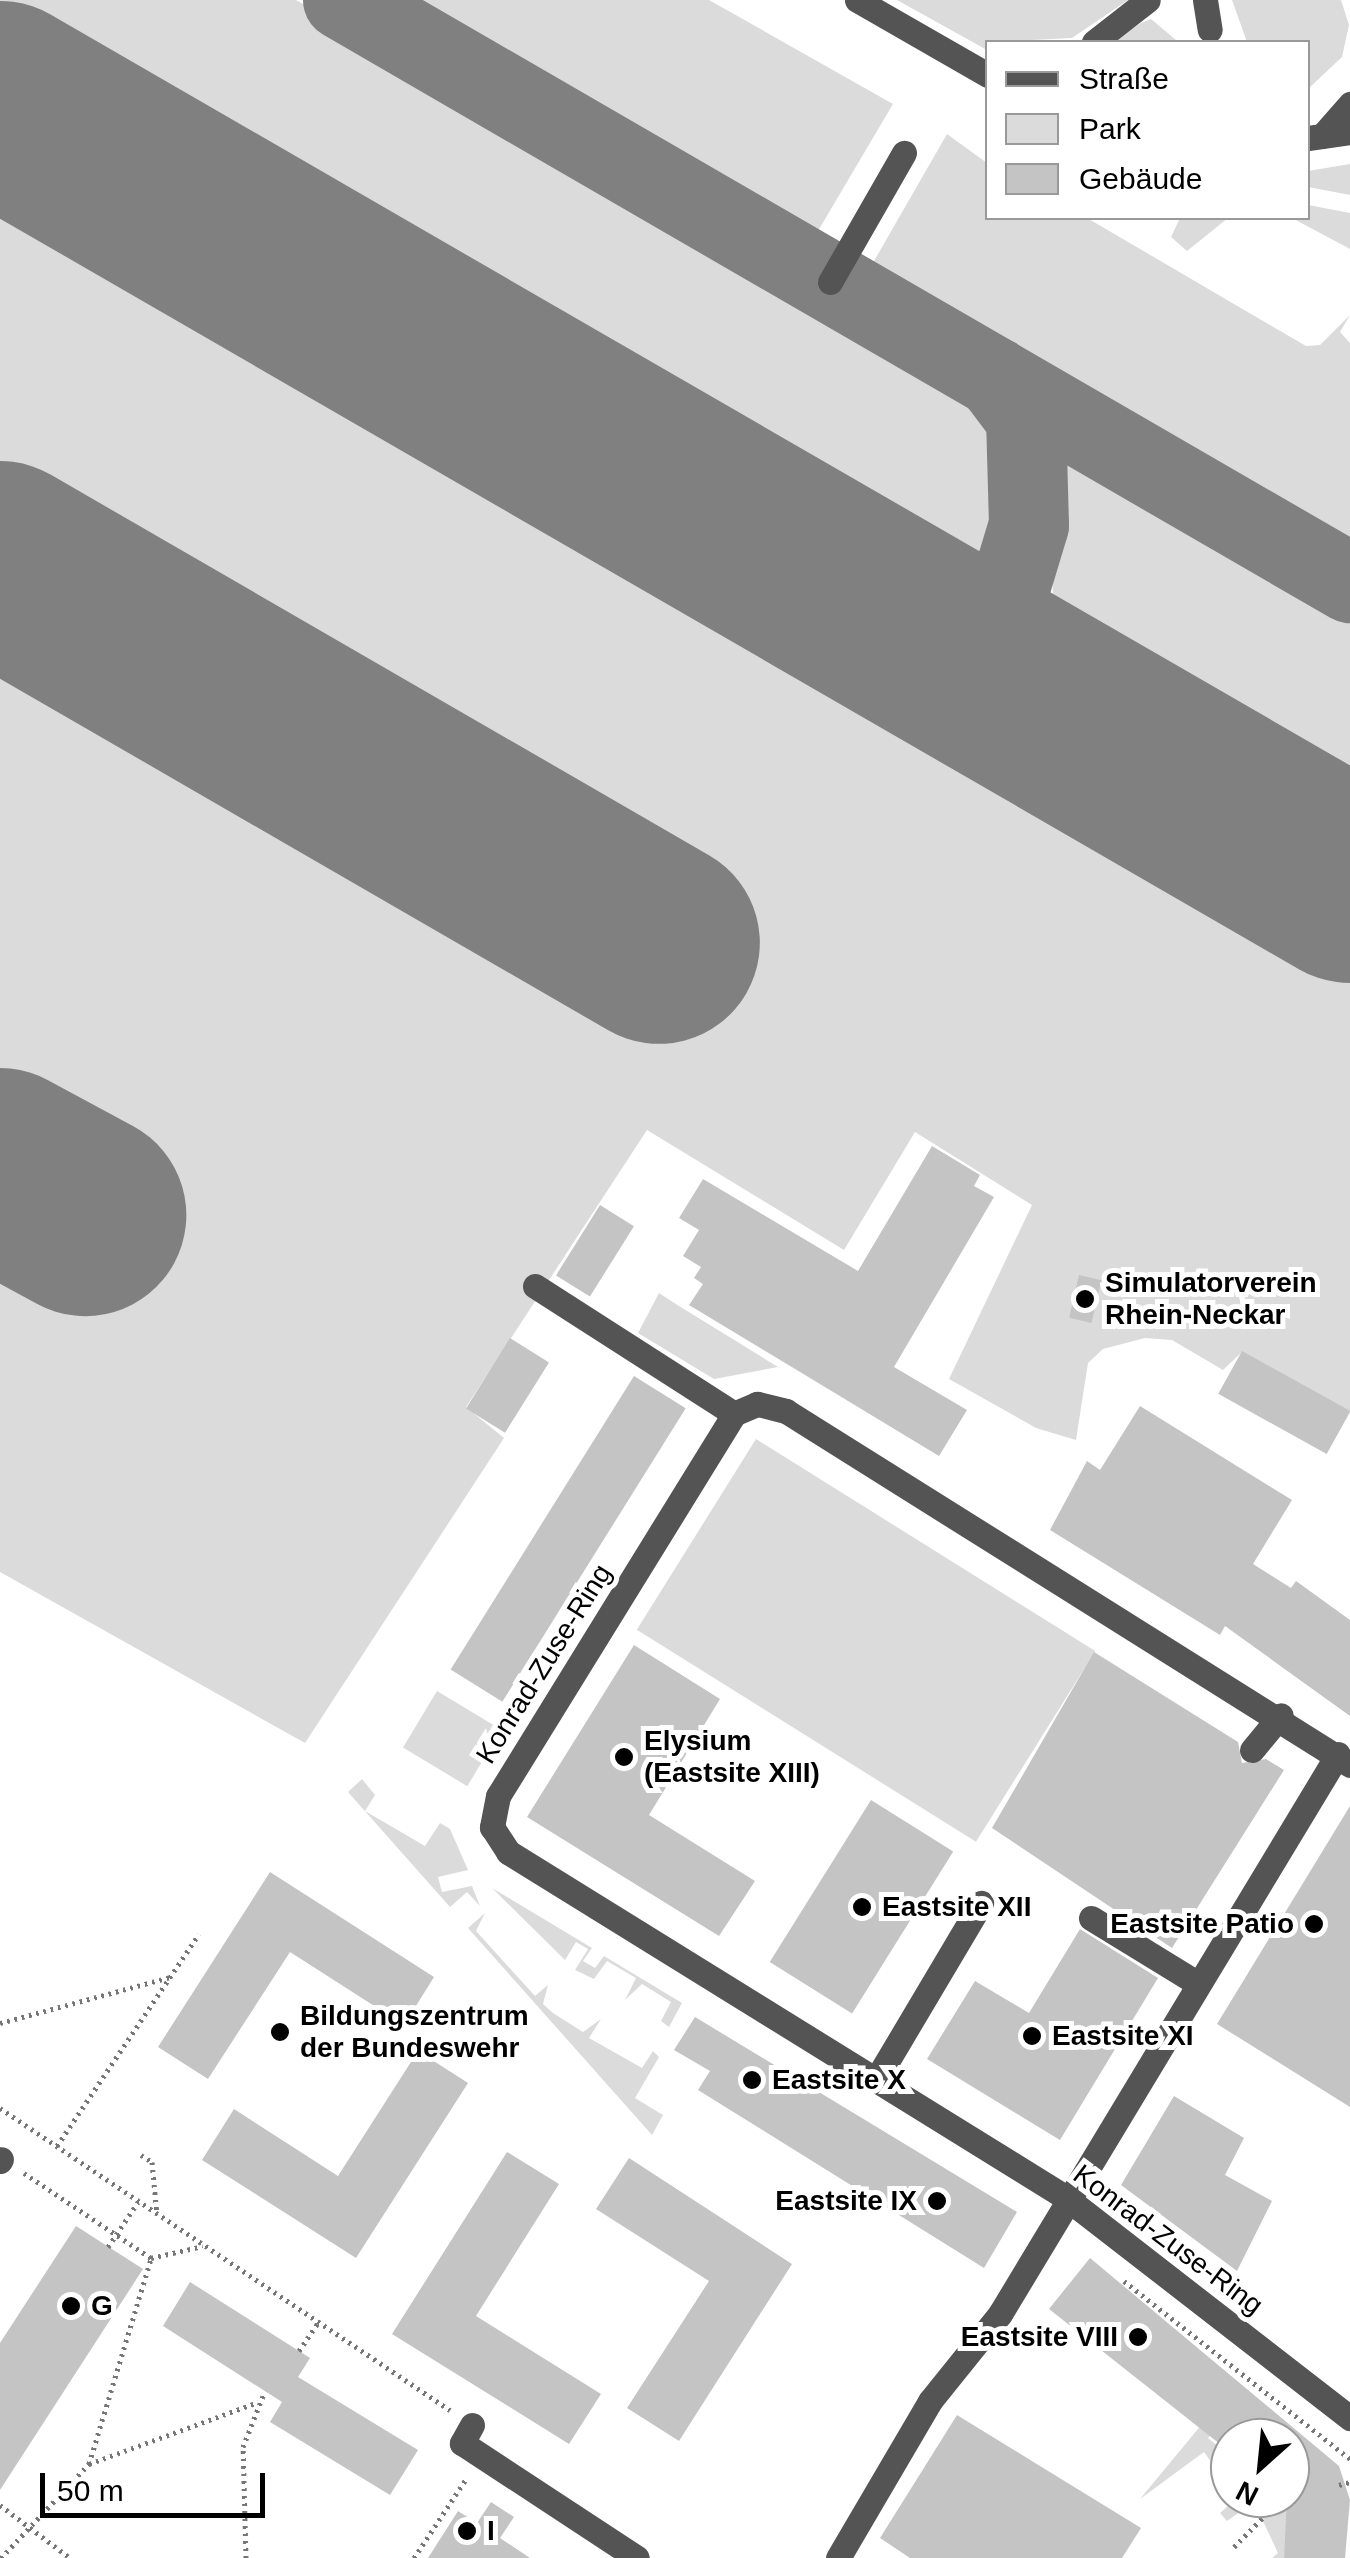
<!DOCTYPE html>
<html>
<head>
<meta charset="utf-8">
<style>
  body { margin:0 }
  #map { position:relative; width:1350px; height:2558px; overflow:hidden; background:#fff; font-family:Helvetica,sans-serif }
  div>[style] { position:absolute }
  .green>* { inset:0; background:#dbdbdb; transform-origin:0 0 }
  .taxiway>* { height:80px; margin:-40px; padding:0 40px; transform-origin:40px; border-radius:40px; background:#808080 }
  .runway>* { height:202px; margin:-101px; padding:0 101px; transform-origin:101px; border-radius:101px; background:#808080 }
  .building>* { inset:0; background:#c4c4c4; transform-origin:0 0 }
  .path>* { height:5px; margin-top:-2.5px; transform-origin:0; background:repeating-linear-gradient(90deg,#767676 0 2.5px,transparent 0 7.5px) }
  .minor>* { height:25px; margin:-12.5px; padding:0 12.5px; transform-origin:12.5px; border-radius:12.5px; background:#545454 }
  .dots>* { width:28px; height:28px; translate:-50% -50%; box-sizing:border-box; border:5px solid #fff; border-radius:50% }
  span { translate:-50% -50%; white-space:nowrap; text-align:center; line-height:1.15; -webkit-text-stroke:10px #fff; paint-order:stroke }
  .poi-label { font-size:28px; color:#000; font-weight:700 }
  .left { translate:0 -50%; text-align:left }
  .right { translate:-100% -50%; text-align:right }
  .street-label { font-size:28px; color:#000 }
  .legend { position:absolute; left:985px; top:40px; width:325px; height:180px; box-sizing:border-box; background:#fff; border:2px solid #999; margin:0; padding:12px 18px; list-style:none; font-size:30px; color:#000 }
  .legend li { display:flex; align-items:center; gap:20px; height:50px }
  .legend b { width:50px; border:2px solid #999 }
  .north { position:absolute; left:1210px; top:2418px; width:100px; height:100px; box-sizing:border-box; background:#fff; border:2px solid #999; border-radius:50%; rotate:207deg; font-size:28px; font-weight:700; line-height:40px; text-align:center; color:#000 }
  .north::after { content:''; display:block; margin:auto; width:35px; height:45px; background:#000; clip-path:polygon(50% 0,100% 100%,50% 72%,0 100%) }
  .scale { position:absolute; left:40px; top:2473px; width:225px; height:45px; box-sizing:border-box; border:5px solid #000; border-top:0; padding-left:12px; font-size:30px; line-height:35px; white-space:nowrap; color:#000; -webkit-text-stroke:8px #fff; paint-order:stroke }
</style>
</head>
<body>
<div id="map">
  <div class="green">
    <div style="clip-path:polygon(0 0,296px 0,983px 397px,1004px 427px,1005px 499px,993px 545px,955px 570px,918px 566px,0 38px)"></div>
    <div style="clip-path:polygon(387px 0,709px 0,893px 104px,815px 236px,797px 237px)"></div>
    <div style="clip-path:polygon(897px 0,1128px 0,1072px 38px,988px 42px,987px 50px)"></div>
    <div style="clip-path:polygon(1232px 0,1341px 0,1349px 25px,1342px 57px,1308px 89px,1308px 42px,1247px 42px)"></div>
    <div style="clip-path:polygon(1151px 19px,1176px 40px,1112px 42px,1141px 23px)"></div>
    <div style="clip-path:polygon(947px 134px,987px 163px,988px 218px,1087px 218px,1306px 346px,1320px 345px,1350px 315px,1340px 332px,1350px 343px,1350px 556px,873px 282px,870px 268px)"></div>
    <div style="clip-path:polygon(1350px 164px,1350px 195px,1308px 187px,1308px 171px)"></div>
    <div style="clip-path:polygon(0 166px,1350px 947px,1350px 1412px,1242px 1352px,1223px 1370px,1172px 1340px,1145px 1338px,1103px 1349px,1088px 1363px,1076px 1440px,1036px 1428px,949px 1379px,1032px 1205px,915px 1132px,844px 1250px,647px 1130px,466px 1407px,504px 1438px,305px 1743px,0 1572px)"></div>
    <div style="clip-path:polygon(1308px 205px,1350px 213px,1350px 249px,1292px 218px,1308px 218px)"></div>
    <div style="clip-path:polygon(1180px 218px,1228px 218px,1187px 251px,1171px 237px)"></div>
    <div style="clip-path:polygon(1063px 454px,1086px 458px,1350px 610px,1350px 816px,1053px 645px,1052px 473px)"></div>
    <div style="clip-path:polygon(659px 1293px,679px 1306px,778px 1367px,714px 1379px,638px 1333px)"></div>
    <div style="left:756px;top:1439px;width:400px;height:225px;rotate:32deg"></div>
    <div style="left:437px;top:1691px;width:75px;height:66px;rotate:31deg"></div>
    <div style="clip-path:polygon(362px 1779px,375px 1795px,365px 1811px,425px 1846px,440px 1823px,450px 1829px,468px 1870px,438px 1877px,442px 1892px,472px 1886px,480px 1906px,467px 1892px,450px 1907px,348px 1792px)"></div>
    <div style="clip-path:polygon(492px 1888px,592px 1948px,583px 1961px,595px 1968px,604px 1956px,682px 2003px,669px 2027px,661px 2021px,671px 2002px,642px 1984px,625px 2000px,636px 1978px,607px 1961px,594px 1979px,575px 1970px,588px 1949px,576px 1942px,565px 1960px)"></div>
    <div style="clip-path:polygon(485px 1913px,476px 1931px,535px 1996px,548px 1985px,543px 2004px,553px 2013px,583px 2032px,601px 2019px,589px 2038px,642px 2068px,653px 2051px,659px 2057px,635px 2098px,663px 2115px,652px 2135px,468px 1928px)"></div>
    <div style="clip-path:polygon(1231px 2389px,1241px 2396px,1208px 2438px,1230px 2456px,1230px 2488px,1204px 2452px,1140px 2499px)"></div>
    <div style="clip-path:polygon(1237px 2498px,1291px 2504px,1284px 2558px,1272px 2558px,1278px 2553px,1254px 2502px,1227px 2521px,1220px 2513px)"></div>
  </div>
  <div class="taxiway">
    <div style="left:343px;top:0;width:1164px;rotate:30.07deg"></div>
    <div style="left:850px;top:594px;width:95px;rotate:21.7deg"></div>
    <div style="left:938px;top:629px;width:29px;rotate:-10deg"></div>
    <div style="left:967px;top:624px;width:48px;rotate:-33deg"></div>
    <div style="left:1007px;top:598px;width:76px;rotate:-73.2deg"></div>
    <div style="left:1029px;top:525px;width:107px;rotate:-91.6deg"></div>
    <div style="left:1026px;top:418px;width:51px;rotate:-127.1deg"></div>
  </div>
  <div class="runway">
    <div style="left:0;top:102px;width:1559px;rotate:30.02deg"></div>
    <div style="left:0;top:562px;width:761px;rotate:30.03deg"></div>
    <div style="left:0;top:1169px;width:97px;rotate:28.4deg"></div>
  </div>
  <div class="building">
    <div style="clip-path:polygon(932px 1146px,980px 1175px,974px 1186px,994px 1197px,894px 1367px,967px 1410px,939px 1456px,689px 1305px,703px 1284px,694px 1278px,701px 1267px,683px 1256px,699px 1230px,679px 1218px,703px 1179px,858px 1271px)"></div>
    <div style="left:600px;top:1205px;width:40px;height:83px;rotate:32deg"></div>
    <div style="left:1079px;top:1275px;width:23px;height:44px;rotate:13deg"></div>
    <div style="left:510px;top:1338px;width:46px;height:83px;rotate:32deg"></div>
    <div style="left:1242px;top:1351px;width:124px;height:49px;rotate:29deg"></div>
    <div style="left:634px;top:1376px;width:61px;height:346px;rotate:32deg"></div>
    <div style="clip-path:polygon(1140px 1406px,1292px 1500px,1253px 1564px,1291px 1588px,1296px 1581px,1350px 1620px,1350px 1716px,1225px 1626px,1220px 1635px,1050px 1530px,1087px 1461px,1100px 1470px)"></div>
    <div style="clip-path:polygon(634px 1645px,720px 1699px,649px 1815px,755px 1881px,719px 1936px,527px 1817px)"></div>
    <div style="clip-path:polygon(1094px 1652px,1238px 1742px,1242px 1763px,1266px 1759px,1284px 1770px,1172px 1948px,992px 1828px)"></div>
    <div style="left:871px;top:1800px;width:97px;height:191px;rotate:32deg"></div>
    <div style="clip-path:polygon(1350px 1806px,1350px 2107px,1217px 2024px)"></div>
    <div style="clip-path:polygon(270px 1872px,434px 1977px,404px 2025px,290px 1952px,208px 2079px,158px 2047px)"></div>
    <div style="clip-path:polygon(1080px 1929px,1158px 1978px,1060px 2140px,927px 2059px,975px 1981px,1029px 2013px)"></div>
    <div style="clip-path:polygon(695px 2017px,1017px 2212px,984px 2268px,698px 2090px,710px 2071px,674px 2050px)"></div>
    <div style="clip-path:polygon(418px 2051px,468px 2083px,356px 2258px,202px 2160px,234px 2109px,338px 2176px)"></div>
    <div style="clip-path:polygon(1174px 2096px,1244px 2138px,1225px 2175px,1272px 2201px,1237px 2271px,1121px 2185px)"></div>
    <div style="clip-path:polygon(507px 2152px,559px 2184px,476px 2316px,601px 2394px,569px 2444px,392px 2334px)"></div>
    <div style="clip-path:polygon(629px 2158px,792px 2264px,679px 2441px,627px 2408px,709px 2281px,596px 2209px)"></div>
    <div style="clip-path:polygon(76px 2226px,143px 2269px,0 2490px,0 2343px)"></div>
    <div style="clip-path:polygon(1090px 2258px,1339px 2466px,1350px 2500px,1345px 2558px,1284px 2558px,1290px 2438px,1230px 2438px,1230px 2452px,1049px 2309px)"></div>
    <div style="clip-path:polygon(190px 2282px,310px 2358px,298px 2377px,418px 2450px,390px 2495px,270px 2422px,282px 2402px,163px 2326px)"></div>
    <div style="clip-path:polygon(957px 2415px,1141px 2528px,1122px 2558px,910px 2558px,880px 2538px)"></div>
    <div style="clip-path:polygon(491px 2502px,514px 2517px,500px 2538px,530px 2558px,428px 2558px,458px 2511px,477px 2523px)"></div>
  </div>
  <div class="path">
    <div style="left:0;top:2023px;width:177px;rotate:-15.1deg"></div>
    <div style="left:0;top:2108px;width:542px;rotate:33.87deg"></div>
    <div style="left:57px;top:2146px;width:255px;rotate:-56.2deg"></div>
    <div style="left:141px;top:2155px;width:13px;rotate:32deg"></div>
    <div style="left:152px;top:2162px;width:53px;rotate:84.6deg"></div>
    <div style="left:24px;top:2173px;width:153px;rotate:33.8deg"></div>
    <div style="left:151px;top:2258px;width:53px;rotate:-13deg"></div>
    <div style="left:108px;top:2247px;width:54px;rotate:-56.3deg"></div>
    <div style="left:1124px;top:2281px;width:288px;rotate:38.2deg"></div>
    <div style="left:299px;top:2351px;width:36px;rotate:-56deg"></div>
    <div style="left:89px;top:2464px;width:215px;rotate:-73.2deg"></div>
    <div style="left:1339px;top:2485px;width:11px;rotate:-15deg"></div>
    <div style="left:0;top:2505px;width:88px;rotate:37.1deg"></div>
    <div style="left:1234px;top:2547px;width:69px;rotate:-45.6deg"></div>
    <div style="left:1px;top:2558px;width:129px;rotate:-46.9deg"></div>
    <div style="left:89px;top:2464px;width:180px;rotate:-20.1deg"></div>
    <div style="left:246px;top:2558px;width:111px;rotate:-91.5deg"></div>
    <div style="left:243px;top:2447px;width:60px;rotate:-68.6deg"></div>
    <div style="left:414px;top:2558px;width:95px;rotate:-56.6deg"></div>
  </div>
  <div class="minor">
    <div style="left:857px;top:0;width:151px;rotate:29.8deg"></div>
    <div style="left:1205px;top:0;width:30px;rotate:81deg"></div>
    <div style="left:1094px;top:42px;width:68px;rotate:-37.9deg"></div>
    <div style="left:1322px;top:136px;width:43px;rotate:-48.8deg"></div>
    <div style="left:1308px;top:138px;width:42px;rotate:-8.1deg"></div>
    <div style="left:830px;top:282px;width:149px;rotate:-60.2deg"></div>
    <div style="left:535px;top:1286px;width:237px;rotate:32.7deg"></div>
    <div style="left:1252px;top:1750px;width:45px;rotate:-50.4deg"></div>
    <div style="left:1350px;top:1765px;width:666px;rotate:-147.89deg"></div>
    <div style="left:786px;top:1411px;width:30px;rotate:-166deg"></div>
    <div style="left:757px;top:1404px;width:25px;rotate:157deg"></div>
    <div style="left:734px;top:1414px;width:449px;rotate:121.7deg"></div>
    <div style="left:498px;top:1796px;width:32px;rotate:101deg"></div>
    <div style="left:492px;top:1827px;width:30px;rotate:57deg"></div>
    <div style="left:508px;top:1852px;width:655px;rotate:31.77deg"></div>
    <div style="left:1065px;top:2197px;width:361px;rotate:37.8deg"></div>
    <div style="left:1091px;top:1918px;width:124px;rotate:31.5deg"></div>
    <div style="left:876px;top:2080px;width:206px;rotate:-59.3deg"></div>
    <div style="left:0;top:2161px;width:2px;rotate:-63deg"></div>
    <div style="left:472px;top:2425px;width:21px;rotate:119deg"></div>
    <div style="left:462px;top:2443px;width:209px;rotate:33.3deg"></div>
    <div style="left:838px;top:2558px;width:182px;rotate:-59.6deg"></div>
    <div style="left:930px;top:2401px;width:112px;rotate:-51.2deg"></div>
    <div style="left:1000px;top:2314px;width:654px;rotate:-58.89deg"></div>
  </div>
  <div class="dots">
    <div style="left:1085px;top:1299px;background:#000"></div>
    <div style="left:624px;top:1757px;background:#000"></div>
    <div style="left:862px;top:1907px;background:#000"></div>
    <div style="left:1314px;top:1924px;background:#000"></div>
    <div style="left:280px;top:2032px;background:#000"></div>
    <div style="left:1032px;top:2036px;background:#000"></div>
    <div style="left:752px;top:2080px;background:#000"></div>
    <div style="left:937px;top:2201px;background:#000"></div>
    <div style="left:71px;top:2306px;background:#000"></div>
    <div style="left:1138px;top:2337px;background:#000"></div>
    <div style="left:467px;top:2531px;background:#000"></div>
  </div>
  <div class="poi-label">
    <span class="left" style="left:1105px;top:1299px">Simulatorverein<br>Rhein-Neckar</span>
    <span class="left" style="left:644px;top:1757px">Elysium<br>(Eastsite XIII)</span>
    <span class="left" style="left:882px;top:1907px">Eastsite XII</span>
    <span class="right" style="left:1294px;top:1924px">Eastsite Patio</span>
    <span class="left" style="left:300px;top:2032px">Bildungszentrum<br>der Bundeswehr</span>
    <span class="left" style="left:1052px;top:2036px">Eastsite XI</span>
    <span class="left" style="left:772px;top:2080px">Eastsite X</span>
    <span class="right" style="left:917px;top:2201px">Eastsite IX</span>
    <span class="left" style="left:91px;top:2306px">G</span>
    <span class="right" style="left:1118px;top:2337px">Eastsite VIII</span>
    <span class="left" style="left:487px;top:2531px">I</span>
  </div>
  <div class="street-label">
    <span style="left:544px;top:1664px;rotate:-58deg">Konrad-Zuse-Ring</span>
    <span style="left:1168px;top:2240px;rotate:37deg">Konrad-Zuse-Ring</span>
  </div>
  <ul class="legend">
  <li><b style="height:12px;background:#545454"></b>Straße</li>
  <li><b style="height:28px;background:#dbdbdb"></b>Park</li>
  <li><b style="height:28px;background:#c4c4c4"></b>Gebäude</li>
  </ul>
  <div class="north">N</div>
  <div class="scale">50 m</div>
</div>
</body>
</html>
